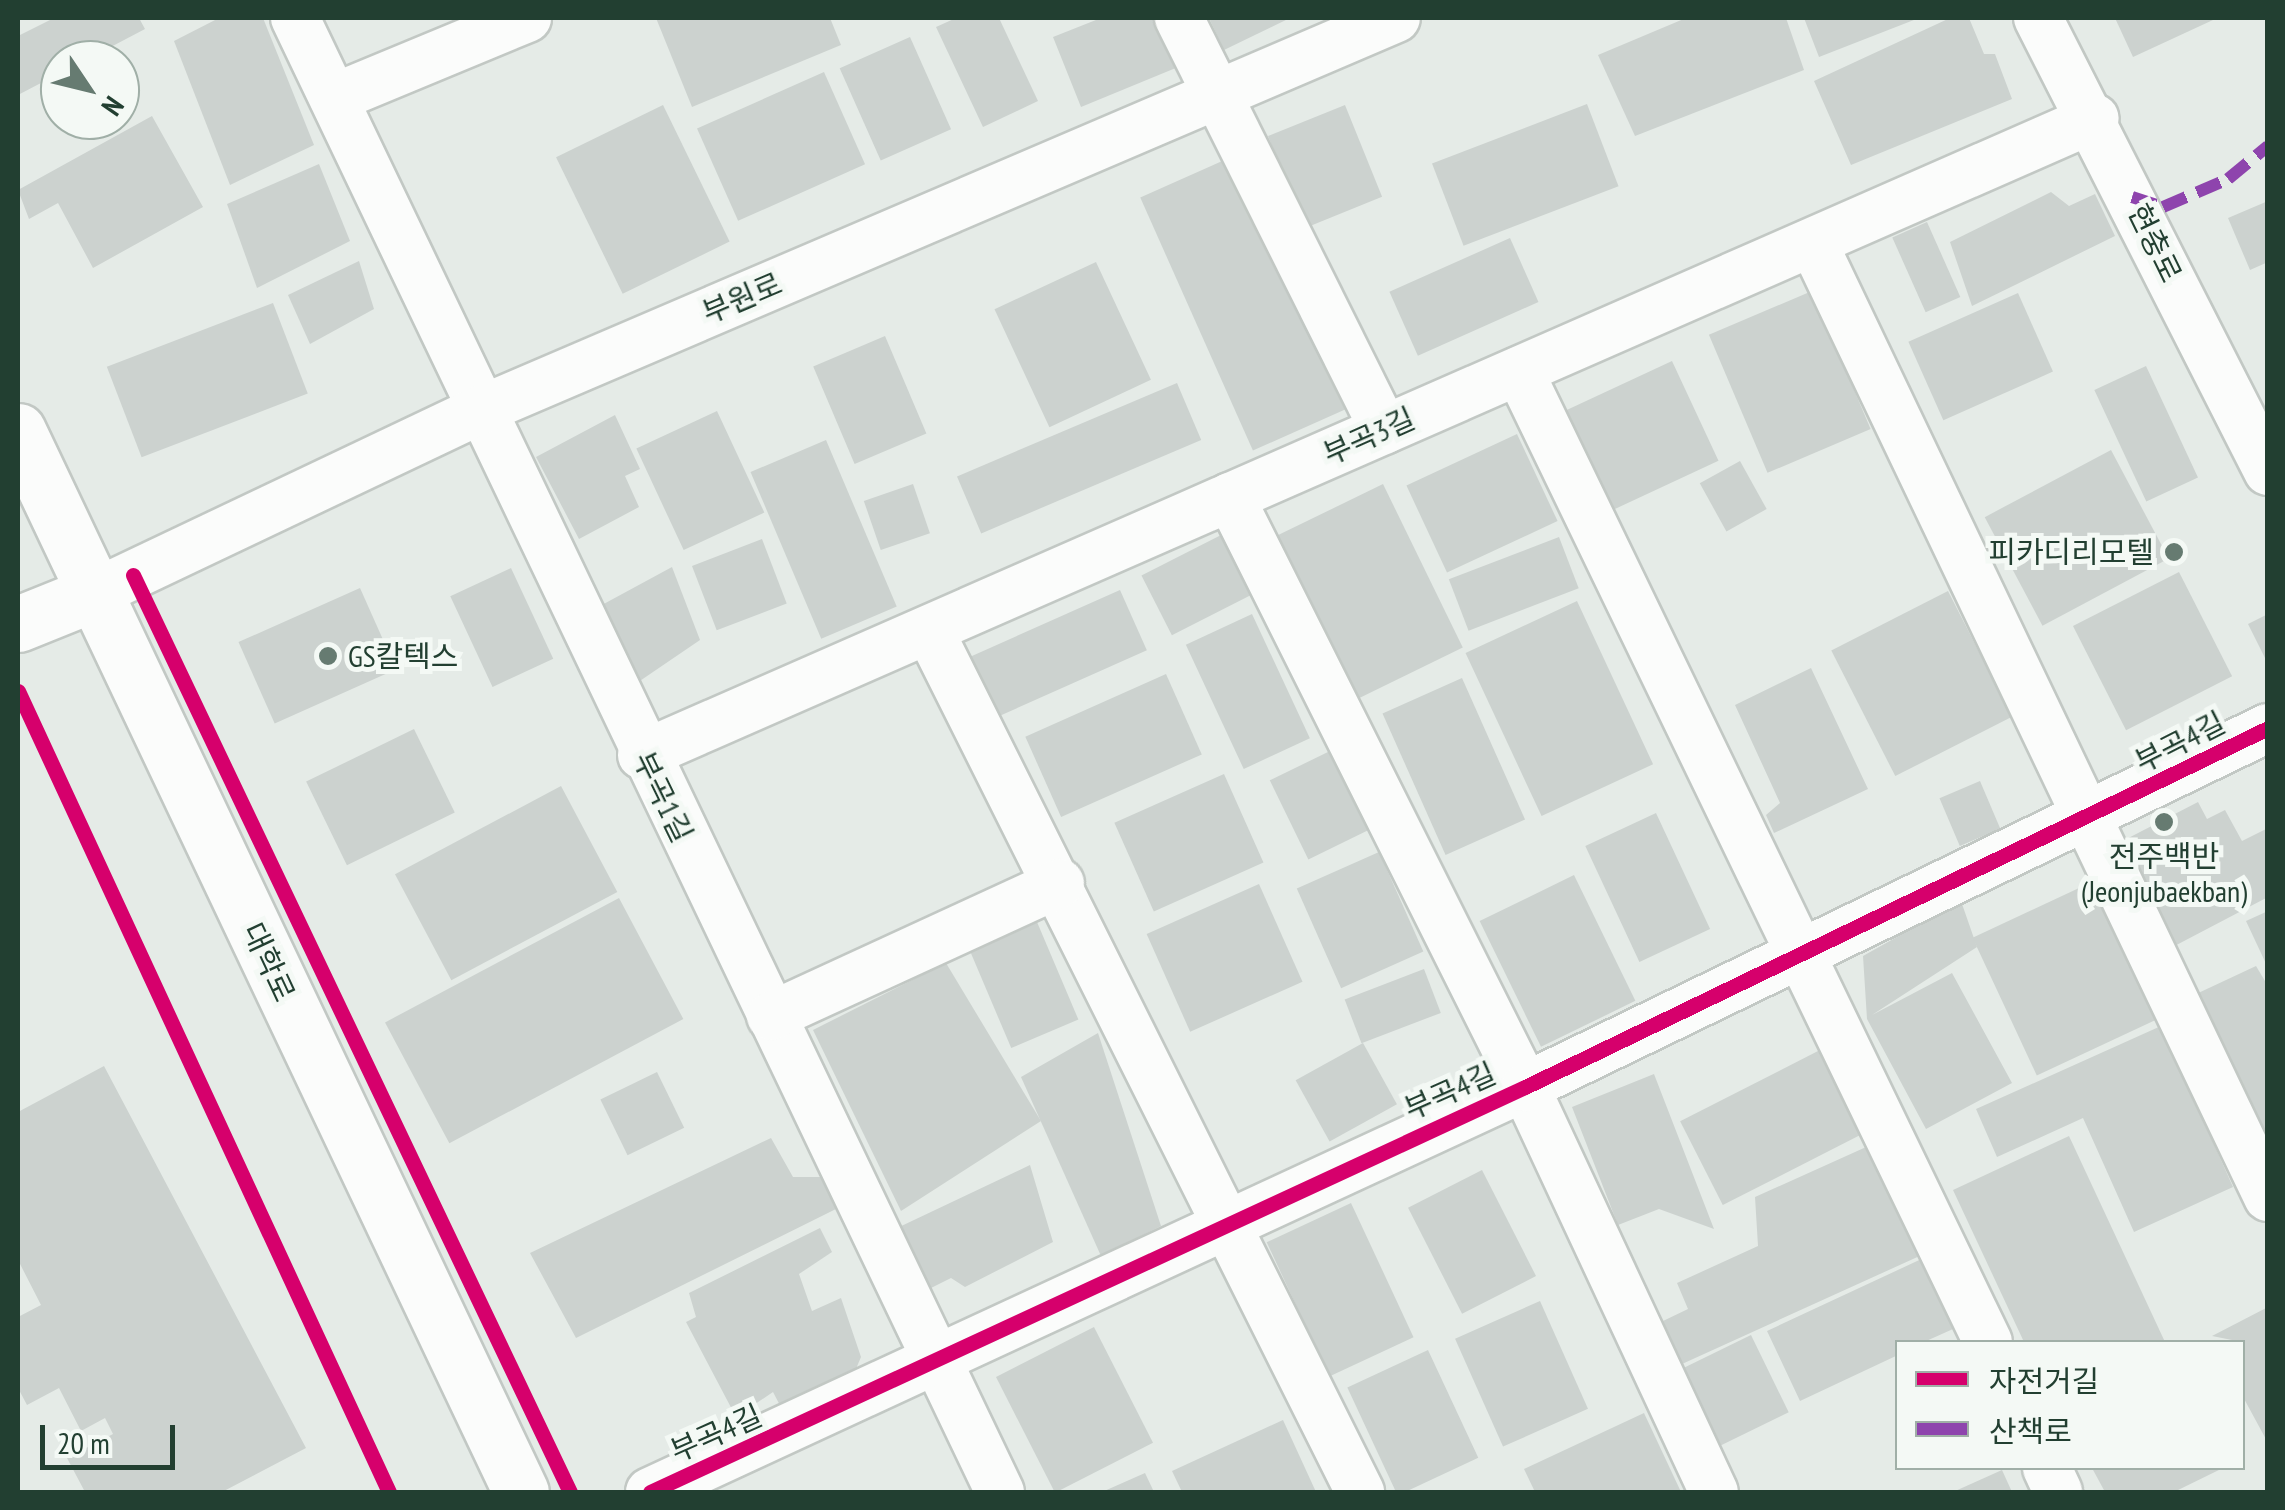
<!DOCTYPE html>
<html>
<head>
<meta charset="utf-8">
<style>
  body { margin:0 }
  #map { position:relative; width:2285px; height:1510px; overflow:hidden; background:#e5ebe7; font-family:"PT Sans Narrow","Noto Sans KR",sans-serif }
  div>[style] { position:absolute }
  .building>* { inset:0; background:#ccd2cf; transform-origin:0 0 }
  .roads { filter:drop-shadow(2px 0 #c2c8c4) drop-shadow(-2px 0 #c2c8c4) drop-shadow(0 2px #c2c8c4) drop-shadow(0 -2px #c2c8c4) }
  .street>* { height:48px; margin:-24px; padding:0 24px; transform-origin:24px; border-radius:24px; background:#fbfcfb }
  .secondary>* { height:55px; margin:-27.5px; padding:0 27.5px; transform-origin:27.5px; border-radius:27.5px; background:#fbfcfb }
  .quiet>* { height:12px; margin-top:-6px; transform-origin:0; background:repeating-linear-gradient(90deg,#8e44ad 0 25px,transparent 0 37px) }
  .cycleway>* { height:15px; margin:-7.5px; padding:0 7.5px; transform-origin:7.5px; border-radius:7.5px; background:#d6006c }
  .dots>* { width:28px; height:28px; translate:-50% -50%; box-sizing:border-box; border:5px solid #f4f9f5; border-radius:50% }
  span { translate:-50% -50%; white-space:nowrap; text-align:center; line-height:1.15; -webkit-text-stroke:10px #f4f9f5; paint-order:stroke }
  .street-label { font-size:30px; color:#223f31 }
  .poi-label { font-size:30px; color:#223f31 }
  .right { translate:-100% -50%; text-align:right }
  .left { translate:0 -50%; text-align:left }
  .frame { position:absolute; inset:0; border:20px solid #223f31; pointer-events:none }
  .legend { position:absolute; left:1895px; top:1340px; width:350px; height:130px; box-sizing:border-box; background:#f4f9f5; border:2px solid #a0afa7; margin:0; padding:12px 18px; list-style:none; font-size:30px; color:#223f31 }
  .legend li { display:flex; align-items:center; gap:20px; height:50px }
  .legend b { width:50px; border:2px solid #a0afa7 }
  .north { position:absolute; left:40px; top:40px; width:100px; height:100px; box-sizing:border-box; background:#f4f9f5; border:2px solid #a0afa7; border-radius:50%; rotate:125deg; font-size:28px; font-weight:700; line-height:40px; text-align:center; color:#223f31 }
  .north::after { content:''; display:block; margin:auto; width:35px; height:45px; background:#667b71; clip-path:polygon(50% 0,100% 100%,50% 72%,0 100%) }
  .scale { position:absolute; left:40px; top:1425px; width:135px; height:45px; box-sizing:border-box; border:5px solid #223f31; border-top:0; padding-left:12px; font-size:30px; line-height:35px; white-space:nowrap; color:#223f31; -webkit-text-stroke:8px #f4f9f5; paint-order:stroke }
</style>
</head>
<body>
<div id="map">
  <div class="building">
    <div style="clip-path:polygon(54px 18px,139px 18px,145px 29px,86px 60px,60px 60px,60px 73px,18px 95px,18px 36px)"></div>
    <div style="clip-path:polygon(219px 18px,263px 18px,314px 145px,230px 185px,174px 41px)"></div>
    <div style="clip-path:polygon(656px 18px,830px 18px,841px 45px,692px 107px)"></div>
    <div style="clip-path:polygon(956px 18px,999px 18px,1038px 101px,983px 127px,936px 27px)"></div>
    <div style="clip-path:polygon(1101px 18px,1163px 18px,1183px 65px,1081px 107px,1053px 37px)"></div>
    <div style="clip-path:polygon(1209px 18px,1290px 18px,1224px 50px)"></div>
    <div style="clip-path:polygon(1686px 18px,1786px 18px,1804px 70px,1635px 136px,1598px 55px)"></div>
    <div style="clip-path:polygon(1804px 18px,1919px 18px,1819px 57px)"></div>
    <div style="clip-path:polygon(1950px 18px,1969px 18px,1984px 54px,1995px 54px,2012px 99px,1851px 165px,1814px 81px)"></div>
    <div style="clip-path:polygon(2115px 18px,2212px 18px,2213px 20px,2133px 57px)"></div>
    <div style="left:910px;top:37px;width:101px;height:77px;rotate:66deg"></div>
    <div style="left:824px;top:72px;width:101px;height:139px;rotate:66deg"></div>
    <div style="left:1587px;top:104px;width:88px;height:166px;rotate:69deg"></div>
    <div style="left:663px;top:105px;width:152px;height:119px;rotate:64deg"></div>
    <div style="left:1345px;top:105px;width:99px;height:83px;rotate:68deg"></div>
    <div style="clip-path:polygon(152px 116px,203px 207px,93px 268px,58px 203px,29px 219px,18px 190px)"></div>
    <div style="left:1238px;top:154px;width:277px;height:107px;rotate:66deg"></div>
    <div style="clip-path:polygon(319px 164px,350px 241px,257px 288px,227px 204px)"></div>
    <div style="clip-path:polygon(2051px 192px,2069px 206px,2095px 194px,2115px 236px,1972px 306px,1950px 242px)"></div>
    <div style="clip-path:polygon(2268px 201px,2268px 262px,2250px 270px,2228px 218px)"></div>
    <div style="left:1927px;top:222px;width:82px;height:38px;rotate:66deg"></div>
    <div style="left:1510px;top:238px;width:70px;height:132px;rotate:66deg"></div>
    <div style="clip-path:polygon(359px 261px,374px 309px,310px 344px,288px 295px)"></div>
    <div style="left:1096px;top:262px;width:130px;height:112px;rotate:65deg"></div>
    <div style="left:1812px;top:291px;width:150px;height:112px;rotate:67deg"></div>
    <div style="left:2018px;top:293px;width:86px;height:120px;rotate:66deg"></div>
    <div style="left:273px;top:303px;width:97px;height:178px;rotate:69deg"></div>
    <div style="left:885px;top:336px;width:106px;height:78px;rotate:67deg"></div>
    <div style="left:1672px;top:361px;width:110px;height:128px;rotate:65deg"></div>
    <div style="left:2146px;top:366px;width:123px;height:57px;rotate:65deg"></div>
    <div style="left:1177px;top:383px;width:62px;height:239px;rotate:67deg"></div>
    <div style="left:717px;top:411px;width:112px;height:89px;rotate:65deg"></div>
    <div style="clip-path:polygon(615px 415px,640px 469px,625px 476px,639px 507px,579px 539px,536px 457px)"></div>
    <div style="left:1517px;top:434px;width:96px;height:122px;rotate:65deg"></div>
    <div style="left:826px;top:440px;width:181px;height:82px;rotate:67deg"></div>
    <div style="left:2111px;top:450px;width:123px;height:143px;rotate:62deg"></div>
    <div style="left:1740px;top:461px;width:55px;height:46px;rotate:61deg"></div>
    <div style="left:913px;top:484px;width:52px;height:52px;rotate:71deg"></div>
    <div style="left:1383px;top:484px;width:182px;height:127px;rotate:64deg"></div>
    <div style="left:1227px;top:532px;width:67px;height:96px;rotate:63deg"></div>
    <div style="left:1559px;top:537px;width:55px;height:118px;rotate:69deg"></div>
    <div style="left:762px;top:539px;width:69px;height:75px;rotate:69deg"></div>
    <div style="clip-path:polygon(672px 567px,700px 640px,631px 687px,600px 606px)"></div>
    <div style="left:511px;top:568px;width:100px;height:67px;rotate:65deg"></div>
    <div style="left:2179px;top:572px;width:117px;height:119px;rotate:63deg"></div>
    <div style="left:360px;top:588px;width:89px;height:133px;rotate:66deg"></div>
    <div style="left:1120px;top:590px;width:66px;height:167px;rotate:66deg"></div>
    <div style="left:1948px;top:591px;width:141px;height:131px;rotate:63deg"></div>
    <div style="left:1577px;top:601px;width:180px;height:123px;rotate:65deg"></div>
    <div style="left:1252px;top:614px;width:137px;height:73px;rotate:65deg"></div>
    <div style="clip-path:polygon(2268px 614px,2268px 664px,2248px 624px)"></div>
    <div style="clip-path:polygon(1811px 668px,1868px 789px,1774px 833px,1766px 815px,1780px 803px,1735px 705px)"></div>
    <div style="left:1166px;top:674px;width:88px;height:154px;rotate:66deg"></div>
    <div style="left:1462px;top:678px;width:155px;height:87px;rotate:66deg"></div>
    <div style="left:414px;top:729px;width:93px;height:120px;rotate:64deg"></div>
    <div style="left:1330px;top:751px;width:88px;height:67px;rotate:64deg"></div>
    <div style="left:1224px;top:774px;width:97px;height:120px;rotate:66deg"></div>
    <div style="left:1980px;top:781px;width:52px;height:44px;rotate:67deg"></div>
    <div style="left:561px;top:786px;width:120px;height:188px;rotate:62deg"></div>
    <div style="clip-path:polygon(2198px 802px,2207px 819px,2225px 810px,2242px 841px,2268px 828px,2268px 897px,2165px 951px,2111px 847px)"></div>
    <div style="left:1656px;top:813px;width:128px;height:78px;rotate:65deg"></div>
    <div style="left:1379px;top:852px;width:109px;height:90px;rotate:66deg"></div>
    <div style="left:1574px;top:875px;width:140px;height:105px;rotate:64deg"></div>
    <div style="left:2094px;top:881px;width:152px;height:134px;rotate:65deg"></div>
    <div style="left:1259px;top:884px;width:107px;height:123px;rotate:66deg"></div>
    <div style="left:619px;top:898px;width:137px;height:265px;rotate:62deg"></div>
    <div style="clip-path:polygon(1961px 901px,1977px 947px,1872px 1015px,1952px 973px,2012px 1083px,1926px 1129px,1867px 1019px,1863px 956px)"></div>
    <div style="clip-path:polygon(2268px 911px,2268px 968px,2246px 921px)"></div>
    <div style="left:1037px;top:922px;width:106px;height:73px;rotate:67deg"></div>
    <div style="clip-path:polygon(946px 963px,1041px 1121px,901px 1211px,813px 1030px)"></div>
    <div style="clip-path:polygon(2256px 966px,2268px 986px,2268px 1146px,2194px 995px)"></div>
    <div style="left:1424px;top:969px;width:47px;height:85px;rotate:69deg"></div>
    <div style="clip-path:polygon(2161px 1026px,2233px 1187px,2134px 1232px,2083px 1118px,1997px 1157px,1976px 1109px)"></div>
    <div style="clip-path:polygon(1098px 1033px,1161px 1226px,1101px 1256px,1021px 1077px)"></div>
    <div style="left:1363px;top:1043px;width:70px;height:77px;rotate:61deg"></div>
    <div style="left:1820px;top:1050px;width:94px;height:157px;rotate:63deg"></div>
    <div style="clip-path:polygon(104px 1066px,306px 1448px,222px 1492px,85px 1492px,67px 1458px,113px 1434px,105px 1418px,81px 1431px,59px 1388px,27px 1405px,18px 1388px,18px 1317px,41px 1305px,18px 1260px,18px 1112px)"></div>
    <div style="left:657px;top:1072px;width:62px;height:63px;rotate:64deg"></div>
    <div style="clip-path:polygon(1654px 1074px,1714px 1229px,1659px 1209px,1618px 1225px,1572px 1107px)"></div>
    <div style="clip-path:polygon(2069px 1136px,2165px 1342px,2024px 1342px,1953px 1190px)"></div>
    <div style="clip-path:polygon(771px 1138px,793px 1177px,824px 1177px,840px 1207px,576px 1338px,530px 1253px)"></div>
    <div style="clip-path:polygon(1875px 1143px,1924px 1254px,1682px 1364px,1663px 1321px,1688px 1309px,1677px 1283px,1758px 1246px,1755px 1197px)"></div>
    <div style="clip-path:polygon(1030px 1165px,1053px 1242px,965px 1287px,951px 1278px,927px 1290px,895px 1229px)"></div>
    <div style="left:1482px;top:1170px;width:119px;height:83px;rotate:63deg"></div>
    <div style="left:1351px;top:1203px;width:148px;height:93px;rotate:65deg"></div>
    <div style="clip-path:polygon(820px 1228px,832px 1252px,799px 1274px,812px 1311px,841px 1298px,861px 1357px,850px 1383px,784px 1413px,773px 1392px,736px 1417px,686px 1322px,696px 1317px,689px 1293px)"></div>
    <div style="clip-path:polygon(1930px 1255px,1962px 1325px,1924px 1342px,1898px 1342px,1898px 1355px,1800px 1401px,1767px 1331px)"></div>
    <div style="left:1540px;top:1301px;width:118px;height:93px;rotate:66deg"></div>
    <div style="clip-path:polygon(2268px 1307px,2268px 1443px,2242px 1395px,2242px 1342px,2212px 1336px)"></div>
    <div style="left:1094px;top:1327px;width:130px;height:110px;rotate:63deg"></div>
    <div style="left:1751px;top:1335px;width:86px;height:82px;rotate:64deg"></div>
    <div style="left:1428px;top:1350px;width:119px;height:89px;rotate:65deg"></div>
    <div style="clip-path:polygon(1644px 1413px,1681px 1492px,1535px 1492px,1524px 1469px)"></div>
    <div style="clip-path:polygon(1283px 1420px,1316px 1492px,1182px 1492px,1172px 1471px)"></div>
    <div style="clip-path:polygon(2092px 1468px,2223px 1468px,2174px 1492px,2105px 1492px)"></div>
    <div style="clip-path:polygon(2002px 1470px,2012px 1492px,1953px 1492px)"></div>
    <div style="clip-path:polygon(1145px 1473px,1154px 1492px,1102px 1492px)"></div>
  </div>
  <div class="roads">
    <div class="street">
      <div style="left:295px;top:18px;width:1634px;rotate:64.44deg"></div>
      <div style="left:1179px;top:18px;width:460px;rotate:63.5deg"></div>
      <div style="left:2038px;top:18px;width:508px;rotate:63.08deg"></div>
      <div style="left:334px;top:98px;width:209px;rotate:-22.5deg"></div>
      <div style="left:1813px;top:243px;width:1057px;rotate:64.5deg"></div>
      <div style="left:1519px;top:371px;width:1078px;rotate:64.22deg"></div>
      <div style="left:1230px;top:497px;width:660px;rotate:63.43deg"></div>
      <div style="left:1525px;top:1087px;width:447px;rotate:65deg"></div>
      <div style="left:95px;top:593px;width:429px;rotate:-25.4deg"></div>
      <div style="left:483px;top:409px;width:993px;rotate:-23.18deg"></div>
      <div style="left:929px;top:630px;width:964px;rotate:63.43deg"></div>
      <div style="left:642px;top:755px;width:1586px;rotate:-23.67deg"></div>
      <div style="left:771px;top:1016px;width:318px;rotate:-24.7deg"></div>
      <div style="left:2047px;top:1468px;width:26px;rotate:65deg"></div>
      <div style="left:650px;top:1492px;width:964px;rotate:-24.84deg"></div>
      <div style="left:1525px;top:1087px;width:825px;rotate:-25.79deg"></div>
    </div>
    <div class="secondary">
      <div style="left:18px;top:431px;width:1174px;rotate:64.64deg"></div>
      <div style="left:18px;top:624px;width:83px;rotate:-21.9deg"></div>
    </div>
  </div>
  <div class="quiet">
    <div style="left:2132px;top:197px;width:33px;rotate:18deg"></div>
    <div style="left:2163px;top:207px;width:71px;rotate:-23.3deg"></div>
    <div style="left:2228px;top:179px;width:52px;rotate:-39.5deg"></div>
  </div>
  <div class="cycleway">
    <div style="left:133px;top:575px;width:1016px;rotate:64.52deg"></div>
    <div style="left:18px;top:691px;width:883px;rotate:65.15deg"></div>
    <div style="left:650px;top:1492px;width:964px;rotate:-24.84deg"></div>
    <div style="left:1525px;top:1087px;width:825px;rotate:-25.79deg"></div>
  </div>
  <div class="dots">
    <div style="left:2174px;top:552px;background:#667b71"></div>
    <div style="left:328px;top:656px;background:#667b71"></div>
    <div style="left:2164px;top:822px;background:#667b71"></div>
  </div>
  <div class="street-label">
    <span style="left:2155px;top:243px;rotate:64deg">현충로</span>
    <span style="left:742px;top:298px;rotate:-23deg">부원로</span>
    <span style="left:1369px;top:436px;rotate:-24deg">부곡3길</span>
    <span style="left:2180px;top:742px;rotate:-27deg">부곡4길</span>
    <span style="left:663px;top:797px;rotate:64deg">부곡1길</span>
    <span style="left:269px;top:962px;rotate:65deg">대학로</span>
    <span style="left:1450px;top:1091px;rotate:-24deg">부곡4길</span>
    <span style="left:716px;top:1433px;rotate:-24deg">부곡4길</span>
  </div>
  <div class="poi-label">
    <span class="right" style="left:2154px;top:552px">피카디리모텔</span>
    <span class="left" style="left:348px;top:656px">GS칼텍스</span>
    <span style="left:2164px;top:873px">전주백반<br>(Jeonjubaekban)</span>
  </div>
  <div class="frame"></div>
  <ul class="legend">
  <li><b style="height:12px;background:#d6006c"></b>자전거길</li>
  <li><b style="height:12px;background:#8e44ad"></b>산책로</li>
  </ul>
  <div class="north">N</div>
  <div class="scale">20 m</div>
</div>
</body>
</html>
